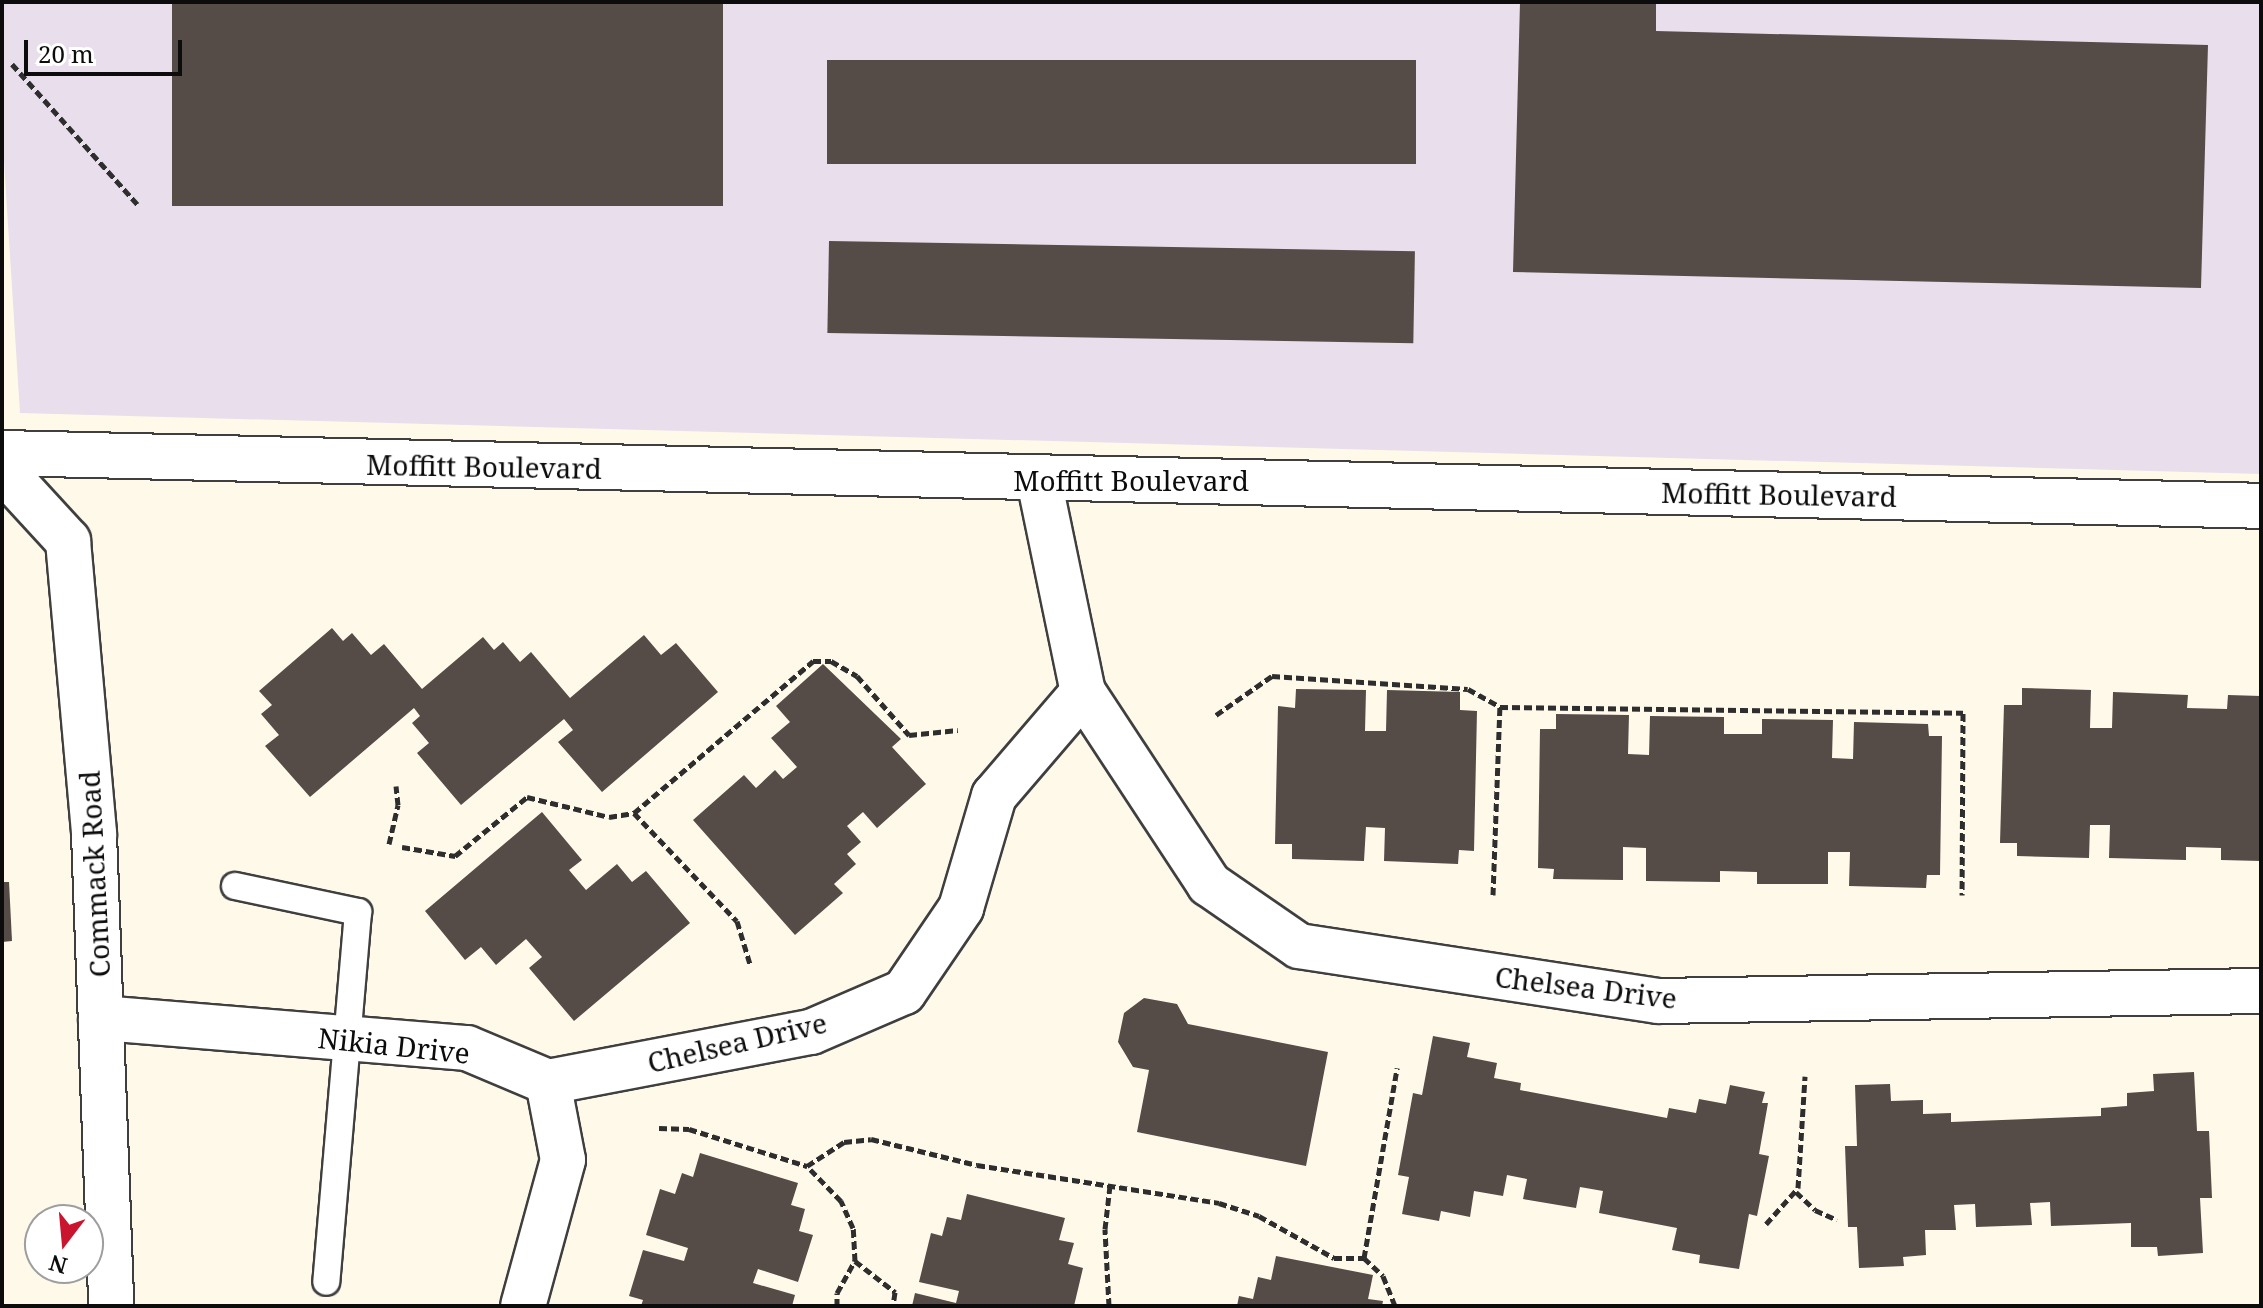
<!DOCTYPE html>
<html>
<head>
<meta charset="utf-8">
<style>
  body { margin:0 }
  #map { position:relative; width:2263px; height:1308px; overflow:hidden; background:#fff9ea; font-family:"Noto Serif",serif }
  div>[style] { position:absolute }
  .industrial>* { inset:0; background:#e9deec }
  .building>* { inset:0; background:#554b47; transform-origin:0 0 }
  .path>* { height:5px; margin-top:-2.5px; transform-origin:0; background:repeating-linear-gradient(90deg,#2e2e2e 0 8px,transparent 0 12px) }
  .roads { filter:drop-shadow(2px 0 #3f3f3f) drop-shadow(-2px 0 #3f3f3f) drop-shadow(0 2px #3f3f3f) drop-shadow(0 -2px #3f3f3f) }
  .service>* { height:26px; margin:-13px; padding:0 13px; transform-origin:13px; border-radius:13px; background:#fff }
  .minor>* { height:44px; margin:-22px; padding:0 22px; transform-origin:22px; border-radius:22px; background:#fff }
  .tertiary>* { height:44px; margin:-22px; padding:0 22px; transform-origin:22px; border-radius:22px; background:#fff }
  span { translate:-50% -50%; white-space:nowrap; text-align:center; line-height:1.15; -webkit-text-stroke:8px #fff; paint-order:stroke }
  .street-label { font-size:28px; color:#0c0c0c }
  .frame { position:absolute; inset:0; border:4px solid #0c0c0c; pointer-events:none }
  .north { position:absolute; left:24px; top:1204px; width:80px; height:80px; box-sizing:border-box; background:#fff; border:2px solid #9e9e9e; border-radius:50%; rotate:196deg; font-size:22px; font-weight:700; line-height:32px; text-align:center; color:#0c0c0c }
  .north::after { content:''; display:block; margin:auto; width:28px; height:36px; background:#c9162e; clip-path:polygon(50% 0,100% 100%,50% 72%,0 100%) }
  .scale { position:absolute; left:24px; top:40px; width:158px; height:36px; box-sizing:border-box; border:4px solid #0c0c0c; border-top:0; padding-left:10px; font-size:24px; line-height:28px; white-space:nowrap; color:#0c0c0c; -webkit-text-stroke:6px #fff; paint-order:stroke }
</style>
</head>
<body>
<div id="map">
  <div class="industrial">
    <div style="clip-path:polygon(2px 2px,2261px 2px,2261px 474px,20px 413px,2px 130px)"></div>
  </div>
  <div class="building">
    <div style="left:172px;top:2px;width:551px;height:204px"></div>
    <div style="clip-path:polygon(1520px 2px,1656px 2px,1656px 31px,2208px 45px,2201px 288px,1513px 272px)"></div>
    <div style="left:827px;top:60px;width:589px;height:104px"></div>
    <div style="left:829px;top:241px;width:586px;height:92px;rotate:1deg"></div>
    <div style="clip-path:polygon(332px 628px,343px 641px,352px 633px,371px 655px,384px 644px,422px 689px,483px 637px,494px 650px,503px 642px,520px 662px,531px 652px,570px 698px,644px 635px,661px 655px,676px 643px,718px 692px,602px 792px,558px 742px,573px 730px,564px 719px,461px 805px,417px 753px,429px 743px,412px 723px,420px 716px,414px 708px,310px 797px,265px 746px,279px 735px,261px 714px,272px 705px,259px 691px)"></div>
    <div style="clip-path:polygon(823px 664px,901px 739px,892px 747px,926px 784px,877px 828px,863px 812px,847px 826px,861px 842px,847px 854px,856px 864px,834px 884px,843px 893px,795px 935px,693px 820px,744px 775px,756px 788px,775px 770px,783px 779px,797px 767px,771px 738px,790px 722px,776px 706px)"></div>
    <div style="clip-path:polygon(2022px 688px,2091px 690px,2090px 728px,2112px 728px,2113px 692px,2188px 695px,2187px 708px,2227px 709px,2228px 695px,2261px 696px,2261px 861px,2221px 860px,2221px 848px,2186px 847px,2186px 860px,2109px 858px,2110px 825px,2090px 825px,2089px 858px,2017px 856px,2017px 843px,2000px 843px,2004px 705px,2022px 705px)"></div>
    <div style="clip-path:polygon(1296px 689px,1366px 690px,1365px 731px,1386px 731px,1387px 690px,1460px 692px,1460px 710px,1477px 711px,1474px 851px,1459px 850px,1458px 864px,1384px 861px,1385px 828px,1366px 827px,1364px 861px,1292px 859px,1292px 844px,1275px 844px,1278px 706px,1295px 708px)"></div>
    <div style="clip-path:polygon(1556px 714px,1629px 715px,1628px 754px,1649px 755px,1650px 716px,1724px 717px,1724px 734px,1762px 734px,1762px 719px,1833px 720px,1832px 758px,1853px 759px,1854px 722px,1928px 724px,1929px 736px,1942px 736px,1940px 875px,1927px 875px,1926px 888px,1849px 886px,1850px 852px,1828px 852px,1828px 884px,1757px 884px,1757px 872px,1720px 871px,1720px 882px,1646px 881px,1646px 848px,1623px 847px,1623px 880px,1553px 879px,1554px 869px,1538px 868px,1540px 729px,1556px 729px)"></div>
    <div style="clip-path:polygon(542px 812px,582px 860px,569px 870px,586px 890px,617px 864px,632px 882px,646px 871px,690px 923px,574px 1021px,529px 968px,542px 957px,526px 939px,496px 965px,481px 947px,465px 960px,425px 911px)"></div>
    <div style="clip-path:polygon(2px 882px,9px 882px,12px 941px,2px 942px)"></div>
    <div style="clip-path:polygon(1144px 998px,1177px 1004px,1188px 1024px,1328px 1052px,1306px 1166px,1137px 1132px,1149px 1070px,1133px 1067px,1118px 1042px,1124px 1013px)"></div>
    <div style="clip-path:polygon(1433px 1036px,1470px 1043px,1467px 1057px,1497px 1063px,1494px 1078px,1521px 1083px,1520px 1090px,1667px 1118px,1669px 1108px,1696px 1113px,1699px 1099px,1726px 1104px,1730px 1085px,1765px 1092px,1762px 1103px,1768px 1103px,1759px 1154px,1769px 1156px,1757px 1216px,1749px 1214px,1739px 1269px,1699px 1263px,1700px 1255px,1672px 1250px,1677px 1228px,1599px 1213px,1603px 1191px,1580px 1187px,1576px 1208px,1523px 1199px,1527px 1179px,1507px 1175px,1503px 1196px,1474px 1191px,1470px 1217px,1441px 1211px,1439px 1221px,1402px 1214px,1409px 1177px,1398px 1175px,1413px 1093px,1422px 1095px)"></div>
    <div style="clip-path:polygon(2194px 1072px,2197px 1131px,2209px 1131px,2212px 1198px,2200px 1198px,2203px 1253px,2158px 1256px,2157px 1247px,2131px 1247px,2131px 1223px,2051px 1226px,2050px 1202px,2030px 1203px,2032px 1225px,1976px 1227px,1975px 1204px,1954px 1205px,1956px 1230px,1925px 1230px,1926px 1255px,1903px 1257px,1904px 1266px,1859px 1268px,1857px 1227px,1848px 1227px,1845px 1146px,1857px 1146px,1855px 1085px,1890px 1084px,1891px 1101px,1923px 1100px,1923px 1114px,1951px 1113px,1951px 1122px,2101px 1116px,2101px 1108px,2127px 1106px,2127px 1093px,2154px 1091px,2153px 1074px)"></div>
    <div style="clip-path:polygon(700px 1153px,798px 1183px,791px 1205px,805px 1209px,799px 1231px,813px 1235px,798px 1282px,758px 1269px,753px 1283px,795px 1295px,792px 1306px,641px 1306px,643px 1300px,629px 1296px,643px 1250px,684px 1261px,688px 1248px,646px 1235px,660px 1189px,675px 1194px,682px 1173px,693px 1177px)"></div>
    <div style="clip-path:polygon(967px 1194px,1065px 1218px,1059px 1240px,1074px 1243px,1068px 1264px,1083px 1268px,1074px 1306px,912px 1306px,915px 1293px,956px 1303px,959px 1291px,919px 1282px,931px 1233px,942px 1236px,947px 1217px,961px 1220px)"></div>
    <div style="clip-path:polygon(1276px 1256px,1373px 1275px,1368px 1299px,1383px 1301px,1382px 1306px,1237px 1306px,1239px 1296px,1253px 1299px,1258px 1277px,1271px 1280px)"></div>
  </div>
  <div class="path">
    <div style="left:12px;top:64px;width:188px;rotate:48.2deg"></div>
    <div style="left:1216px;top:715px;width:68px;rotate:-34.9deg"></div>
    <div style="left:1272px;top:676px;width:196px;rotate:3.8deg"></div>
    <div style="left:1468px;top:689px;width:37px;rotate:29deg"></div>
    <div style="left:1500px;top:707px;width:463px;rotate:0.7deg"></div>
    <div style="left:1963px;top:713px;width:182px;rotate:90.3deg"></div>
    <div style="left:634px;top:813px;width:235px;rotate:-40.3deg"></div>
    <div style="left:813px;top:661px;width:18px"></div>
    <div style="left:831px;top:661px;width:30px;rotate:30deg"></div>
    <div style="left:857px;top:676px;width:79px;rotate:48.6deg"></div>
    <div style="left:909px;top:735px;width:49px;rotate:-5.8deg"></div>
    <div style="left:389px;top:844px;width:40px;rotate:-77deg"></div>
    <div style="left:398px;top:805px;width:19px;rotate:-96deg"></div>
    <div style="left:402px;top:847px;width:54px;rotate:9.6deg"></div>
    <div style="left:455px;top:856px;width:93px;rotate:-39.3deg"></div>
    <div style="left:527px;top:797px;width:84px;rotate:13.7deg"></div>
    <div style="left:609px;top:817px;width:25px;rotate:-9deg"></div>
    <div style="left:634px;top:813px;width:149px;rotate:46.4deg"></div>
    <div style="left:737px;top:921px;width:45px;rotate:73.2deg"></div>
    <div style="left:1493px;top:895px;width:188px;rotate:-87.9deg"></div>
    <div style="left:659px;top:1128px;width:30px;rotate:2deg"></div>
    <div style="left:689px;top:1129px;width:124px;rotate:17.4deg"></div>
    <div style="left:1796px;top:1192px;width:26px;rotate:43deg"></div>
    <div style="left:1815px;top:1210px;width:24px;rotate:24deg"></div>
    <div style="left:1766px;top:1224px;width:48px;rotate:-48.4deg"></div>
    <div style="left:1798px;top:1188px;width:112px;rotate:-86.4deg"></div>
    <div style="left:1364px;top:1258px;width:26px;rotate:43deg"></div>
    <div style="left:1383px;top:1276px;width:32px;rotate:68deg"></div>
    <div style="left:855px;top:1261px;width:51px;rotate:37.8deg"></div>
    <div style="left:895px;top:1292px;width:14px;rotate:98deg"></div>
    <div style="left:837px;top:1306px;width:13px;rotate:-90deg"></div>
    <div style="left:837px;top:1293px;width:37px;rotate:-61deg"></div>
    <div style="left:855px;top:1261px;width:33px;rotate:-93deg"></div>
    <div style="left:853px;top:1228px;width:30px;rotate:-114deg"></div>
    <div style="left:841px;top:1201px;width:49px;rotate:-134.2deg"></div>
    <div style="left:807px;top:1166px;width:44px;rotate:-33deg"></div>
    <div style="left:844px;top:1142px;width:27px;rotate:-6deg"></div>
    <div style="left:871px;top:1139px;width:109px;rotate:13.8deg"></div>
    <div style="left:977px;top:1165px;width:245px;rotate:8.9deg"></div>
    <div style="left:1219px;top:1203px;width:42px;rotate:18deg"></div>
    <div style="left:1259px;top:1216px;width:86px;rotate:29.2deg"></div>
    <div style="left:1334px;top:1258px;width:30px"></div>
    <div style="left:1364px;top:1258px;width:193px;rotate:-80.1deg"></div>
    <div style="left:1109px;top:1306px;width:77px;rotate:-93deg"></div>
    <div style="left:1105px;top:1229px;width:43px;rotate:-83.4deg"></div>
  </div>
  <div class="roads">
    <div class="service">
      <div style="left:235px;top:886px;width:126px;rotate:11.9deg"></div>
      <div style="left:358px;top:912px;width:371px;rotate:94.9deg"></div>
    </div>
    <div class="minor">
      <div style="left:2px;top:453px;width:2260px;rotate:1.34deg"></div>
      <div style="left:1039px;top:480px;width:217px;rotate:78.3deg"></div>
      <div style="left:1083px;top:692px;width:230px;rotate:56.7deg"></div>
      <div style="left:1209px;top:884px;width:109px;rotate:34.6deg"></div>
      <div style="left:1299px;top:946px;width:363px;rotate:8.7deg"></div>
      <div style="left:1658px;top:1001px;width:603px;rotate:-0.95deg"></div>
      <div style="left:101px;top:1018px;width:367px;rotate:4.7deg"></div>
      <div style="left:467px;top:1048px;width:88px;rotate:22.8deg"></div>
      <div style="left:548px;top:1082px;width:79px;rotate:79.1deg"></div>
      <div style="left:563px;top:1160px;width:151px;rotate:105.3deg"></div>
      <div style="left:548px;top:1082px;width:268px;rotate:-10.8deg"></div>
      <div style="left:811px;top:1032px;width:101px;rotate:-23.3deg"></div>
      <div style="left:904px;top:992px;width:102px;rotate:-55.8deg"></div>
      <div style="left:961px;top:908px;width:117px;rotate:-73.6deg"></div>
      <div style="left:994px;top:796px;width:137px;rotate:-49.4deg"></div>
    </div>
    <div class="tertiary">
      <div style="left:2px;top:469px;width:98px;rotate:47.5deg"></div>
      <div style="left:68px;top:541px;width:294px;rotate:84.9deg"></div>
      <div style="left:94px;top:834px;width:472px;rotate:87.9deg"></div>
    </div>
  </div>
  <div class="street-label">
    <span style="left:484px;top:466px;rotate:1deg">Moffitt Boulevard</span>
    <span style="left:1131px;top:480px">Moffitt Boulevard</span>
    <span style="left:1779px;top:494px;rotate:1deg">Moffitt Boulevard</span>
    <span style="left:94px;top:874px;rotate:-93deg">Commack Road</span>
    <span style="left:1586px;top:987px;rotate:7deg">Chelsea Drive</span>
    <span style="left:737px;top:1042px;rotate:-13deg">Chelsea Drive</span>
    <span style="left:394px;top:1045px;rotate:6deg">Nikia Drive</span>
  </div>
  <div class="frame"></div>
  <div class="north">N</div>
  <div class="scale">20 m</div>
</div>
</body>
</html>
